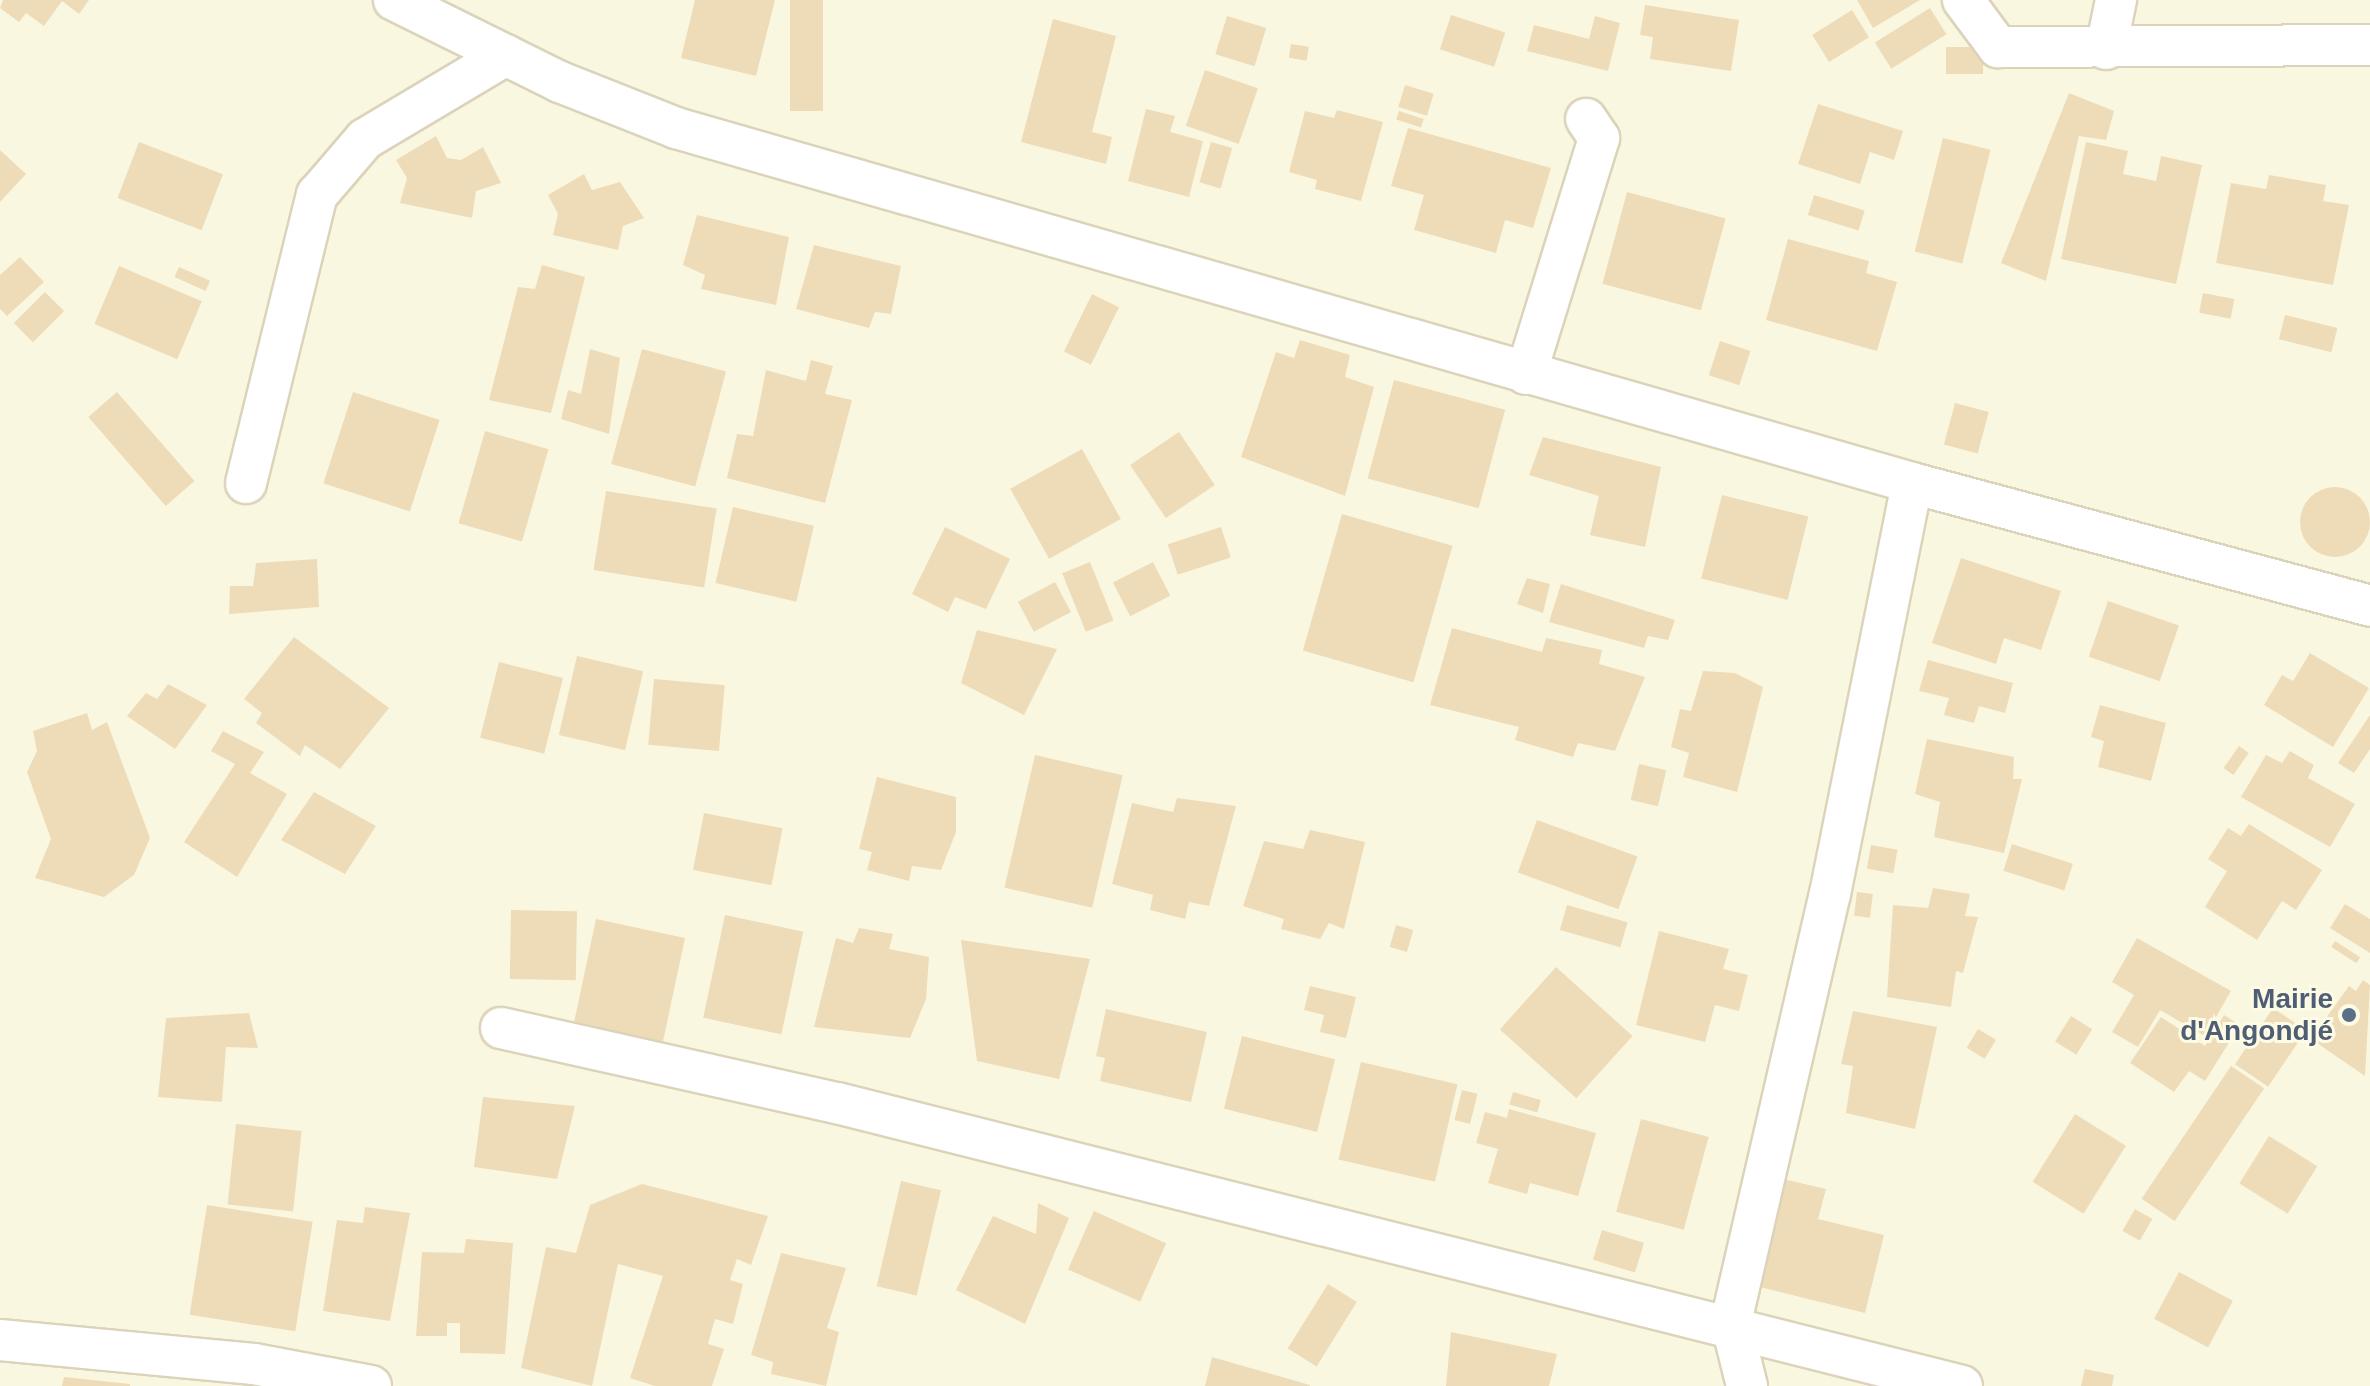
<!DOCTYPE html>
<html>
<head>
<meta charset="utf-8">
<style>
  body { margin:0 }
  #map { position:relative; width:2370px; height:1386px; overflow:hidden; background:#faf7e0; font-family:Helvetica,sans-serif }
  div>[style] { position:absolute }
  .building>* { inset:0; background:#eedcb9; transform-origin:0 0 }
  .round { border-radius:50% }
  .roads { filter:drop-shadow(2px 0 #dbd3ba) drop-shadow(-2px 0 #dbd3ba) drop-shadow(0 2px #dbd3ba) drop-shadow(0 -2px #dbd3ba) }
  .minor>* { height:40px; margin:-20px; padding:0 20px; transform-origin:20px; border-radius:20px; background:#fff }
  .dots>* { width:22px; height:22px; translate:-50% -50%; box-sizing:border-box; border:4px solid #fefbe5; border-radius:50% }
  span { translate:-50% -50%; white-space:nowrap; text-align:center; line-height:1.15; -webkit-text-stroke:6px #fefbe5; paint-order:stroke }
  .service-label { font-size:28px; color:#4e5e75; font-weight:700 }
  .right { translate:-100% -50%; text-align:right }
</style>
</head>
<body>
<div id="map">
  <div class="building">
    <div style="clip-path:polygon(3px 0,89px 0,79px 14px,62px 1px,44px 26px,26px 13px,19px 22px,0 8px)"></div>
    <div style="clip-path:polygon(695px 0,775px 0,756px 76px,681px 58px)"></div>
    <div style="left:790px;top:0;width:33px;height:111px"></div>
    <div style="clip-path:polygon(1857px 0,1920px 0,1873px 28px)"></div>
    <div style="clip-path:polygon(1645px 5px,1739px 20px,1731px 71px,1650px 59px,1653px 37px,1640px 35px)"></div>
    <div style="left:1930px;top:8px;width:31px;height:65px;rotate:58deg"></div>
    <div style="left:1852px;top:10px;width:32px;height:47px;rotate:58deg"></div>
    <div style="left:1451px;top:15px;width:57px;height:36px;rotate:18deg"></div>
    <div style="left:1227px;top:16px;width:41px;height:40px;rotate:17deg"></div>
    <div style="clip-path:polygon(1595px 16px,1620px 23px,1608px 71px,1527px 51px,1534px 25px,1589px 39px)"></div>
    <div style="clip-path:polygon(1053px 19px,1116px 36px,1092px 132px,1112px 137px,1106px 164px,1021px 142px)"></div>
    <div style="left:1291px;top:44px;width:18px;height:14px;rotate:9deg"></div>
    <div style="left:1946px;top:47px;width:37px;height:27px"></div>
    <div style="left:1205px;top:70px;width:56px;height:59px;rotate:19deg"></div>
    <div style="left:1405px;top:85px;width:30px;height:23px;rotate:17deg"></div>
    <div style="clip-path:polygon(2069px 93px,2114px 111px,2106px 140px,2079px 136px,2046px 281px,2001px 263px)"></div>
    <div style="clip-path:polygon(1818px 104px,1903px 131px,1894px 160px,1870px 152px,1860px 184px,1798px 164px)"></div>
    <div style="clip-path:polygon(1146px 109px,1175px 116px,1170px 132px,1203px 141px,1189px 197px,1128px 181px)"></div>
    <div style="clip-path:polygon(1337px 110px,1383px 122px,1361px 201px,1315px 189px,1317px 180px,1289px 172px,1305px 111px,1334px 118px)"></div>
    <div style="left:1399px;top:111px;width:26px;height:9px;rotate:18deg"></div>
    <div style="clip-path:polygon(1408px 128px,1551px 168px,1533px 228px,1505px 220px,1496px 253px,1414px 230px,1424px 195px,1391px 186px)"></div>
    <div style="clip-path:polygon(436px 136px,447px 158px,461px 160px,483px 147px,501px 183px,476px 191px,472px 218px,400px 203px,407px 178px,396px 160px)"></div>
    <div style="left:1943px;top:138px;width:49px;height:117px;rotate:14deg"></div>
    <div style="left:139px;top:142px;width:90px;height:60px;rotate:21deg"></div>
    <div style="left:1211px;top:142px;width:22px;height:42px;rotate:16deg"></div>
    <div style="clip-path:polygon(2086px 142px,2128px 151px,2123px 174px,2156px 181px,2161px 156px,2202px 165px,2176px 284px,2061px 259px)"></div>
    <div style="clip-path:polygon(0 150px,26px 174px,0 202px)"></div>
    <div style="clip-path:polygon(584px 174px,592px 190px,620px 182px,644px 218px,623px 226px,618px 250px,553px 235px,558px 214px,548px 195px)"></div>
    <div style="clip-path:polygon(2269px 175px,2326px 185px,2323px 201px,2349px 205px,2333px 285px,2216px 263px,2231px 183px,2266px 189px)"></div>
    <div style="left:1627px;top:192px;width:102px;height:95px;rotate:15deg"></div>
    <div style="left:1814px;top:195px;width:53px;height:21px;rotate:17deg"></div>
    <div style="clip-path:polygon(697px 215px,789px 237px,776px 305px,701px 289px,705px 275px,683px 265px)"></div>
    <div style="clip-path:polygon(1788px 239px,1869px 261px,1866px 273px,1897px 282px,1877px 351px,1766px 320px)"></div>
    <div style="clip-path:polygon(814px 245px,901px 266px,891px 314px,875px 312px,869px 328px,796px 309px)"></div>
    <div style="clip-path:polygon(20px 257px,44px 282px,7px 316px,0 309px,0 275px)"></div>
    <div style="clip-path:polygon(542px 265px,585px 277px,551px 413px,489px 400px,518px 287px,535px 289px)"></div>
    <div style="left:119px;top:266px;width:90px;height:63px;rotate:23deg"></div>
    <div style="left:179px;top:267px;width:34px;height:11px;rotate:24deg"></div>
    <div style="left:45px;top:292px;width:27px;height:44px;rotate:45deg"></div>
    <div style="left:2203px;top:293px;width:32px;height:20px;rotate:11deg"></div>
    <div style="left:1092px;top:294px;width:30px;height:64px;rotate:26deg"></div>
    <div style="left:2285px;top:315px;width:54px;height:25px;rotate:14deg"></div>
    <div style="clip-path:polygon(1300px 340px,1350px 355px,1345px 377px,1374px 387px,1345px 496px,1241px 457px,1276px 352px,1294px 358px)"></div>
    <div style="left:1720px;top:341px;width:32px;height:36px;rotate:18deg"></div>
    <div style="clip-path:polygon(590px 349px,620px 358px,609px 434px,561px 419px,568px 390px,581px 394px)"></div>
    <div style="left:642px;top:349px;width:87px;height:119px;rotate:15deg"></div>
    <div style="clip-path:polygon(811px 360px,833px 366px,825px 394px,852px 400px,825px 503px,727px 478px,737px 434px,753px 436px,766px 370px,806px 381px)"></div>
    <div style="left:1394px;top:380px;width:115px;height:102px;rotate:15deg"></div>
    <div style="left:117px;top:392px;width:118px;height:38px;rotate:49deg"></div>
    <div style="left:353px;top:392px;width:91px;height:96px;rotate:18deg"></div>
    <div style="left:1955px;top:403px;width:35px;height:43px;rotate:15deg"></div>
    <div style="left:485px;top:431px;width:66px;height:96px;rotate:16deg"></div>
    <div style="left:1179px;top:432px;width:64px;height:59px;rotate:56deg"></div>
    <div style="clip-path:polygon(1543px 437px,1661px 467px,1645px 547px,1590px 535px,1599px 496px,1529px 475px)"></div>
    <div style="left:1082px;top:449px;width:80px;height:82px;rotate:61deg"></div>
    <div class="round" style="left:2300px;top:487px;width:70px;height:70px"></div>
    <div style="left:606px;top:491px;width:112px;height:80px;rotate:9deg"></div>
    <div style="left:1722px;top:495px;width:89px;height:86px;rotate:14deg"></div>
    <div style="left:733px;top:507px;width:83px;height:78px;rotate:13deg"></div>
    <div style="left:1342px;top:514px;width:115px;height:142px;rotate:16deg"></div>
    <div style="clip-path:polygon(945px 527px,1010px 559px,986px 609px,955px 597px,948px 612px,912px 594px)"></div>
    <div style="left:1221px;top:527px;width:32px;height:56px;rotate:72deg"></div>
    <div style="clip-path:polygon(1961px 558px,2061px 591px,2041px 650px,2004px 638px,1996px 664px,1932px 643px)"></div>
    <div style="clip-path:polygon(317px 559px,319px 607px,229px 614px,230px 586px,253px 586px,256px 563px)"></div>
    <div style="left:1090px;top:562px;width:63px;height:30px;rotate:68deg"></div>
    <div style="left:1153px;top:562px;width:38px;height:45px;rotate:63deg"></div>
    <div style="clip-path:polygon(1527px 578px,1550px 584px,1543px 613px,1517px 604px)"></div>
    <div style="left:1055px;top:582px;width:34px;height:42px;rotate:62deg"></div>
    <div style="clip-path:polygon(1561px 584px,1675px 620px,1668px 640px,1648px 636px,1644px 648px,1549px 622px)"></div>
    <div style="left:2108px;top:601px;width:75px;height:59px;rotate:19deg"></div>
    <div style="clip-path:polygon(1452px 628px,1542px 652px,1546px 638px,1602px 650px,1599px 664px,1645px 677px,1615px 751px,1578px 743px,1573px 757px,1515px 740px,1519px 727px,1430px 705px)"></div>
    <div style="clip-path:polygon(977px 630px,1057px 649px,1024px 715px,961px 683px)"></div>
    <div style="clip-path:polygon(294px 637px,389px 708px,340px 769px,305px 745px,300px 756px,256px 723px,262px 713px,244px 699px)"></div>
    <div style="clip-path:polygon(2310px 653px,2369px 688px,2333px 747px,2264px 705px,2282px 675px,2293px 681px)"></div>
    <div style="left:577px;top:656px;width:68px;height:81px;rotate:13deg"></div>
    <div style="clip-path:polygon(1928px 660px,2013px 683px,2005px 713px,1979px 706px,1974px 723px,1944px 715px,1949px 698px,1919px 691px)"></div>
    <div style="left:499px;top:662px;width:66px;height:78px;rotate:14deg"></div>
    <div style="clip-path:polygon(1703px 671px,1735px 673px,1763px 687px,1737px 792px,1683px 777px,1689px 753px,1671px 747px,1680px 709px,1691px 711px)"></div>
    <div style="left:654px;top:679px;width:71px;height:66px;rotate:5deg"></div>
    <div style="clip-path:polygon(168px 684px,207px 705px,175px 749px,127px 716px,146px 693px,157px 699px)"></div>
    <div style="clip-path:polygon(2100px 705px,2166px 723px,2151px 781px,2098px 767px,2104px 741px,2091px 737px)"></div>
    <div style="clip-path:polygon(87px 713px,92px 730px,107px 722px,150px 838px,134px 875px,104px 897px,35px 878px,51px 839px,27px 772px,37px 751px,33px 731px)"></div>
    <div style="clip-path:polygon(2370px 715px,2370px 749px,2354px 773px,2338px 763px)"></div>
    <div style="clip-path:polygon(223px 731px,264px 752px,250px 773px,287px 794px,237px 877px,184px 842px,235px 764px,211px 751px)"></div>
    <div style="clip-path:polygon(1927px 739px,2014px 757px,2013px 779px,2022px 779px,2004px 853px,1934px 837px,1940px 802px,1915px 794px)"></div>
    <div style="left:2239px;top:746px;width:12px;height:27px;rotate:35deg"></div>
    <div style="clip-path:polygon(2290px 751px,2314px 765px,2308px 778px,2355px 804px,2330px 847px,2241px 797px,2266px 755px,2282px 763px)"></div>
    <div style="left:1035px;top:755px;width:90px;height:136px;rotate:13deg"></div>
    <div style="left:1639px;top:764px;width:28px;height:37px;rotate:13deg"></div>
    <div style="clip-path:polygon(877px 777px,956px 797px,956px 832px,941px 870px,912px 866px,909px 881px,867px 870px,872px 852px,859px 849px)"></div>
    <div style="clip-path:polygon(314px 792px,376px 826px,345px 874px,281px 840px)"></div>
    <div style="clip-path:polygon(1177px 798px,1236px 806px,1209px 906px,1189px 902px,1185px 919px,1150px 910px,1153px 895px,1112px 884px,1132px 803px,1173px 812px)"></div>
    <div style="left:704px;top:813px;width:80px;height:58px;rotate:11deg"></div>
    <div style="left:1537px;top:820px;width:107px;height:56px;rotate:20deg"></div>
    <div style="clip-path:polygon(2249px 824px,2322px 870px,2296px 910px,2282px 901px,2257px 940px,2205px 907px,2227px 871px,2208px 859px,2228px 828px,2241px 836px)"></div>
    <div style="clip-path:polygon(1310px 830px,1365px 842px,1344px 929px,1329px 923px,1320px 939px,1281px 929px,1284px 919px,1243px 906px,1264px 841px,1303px 849px)"></div>
    <div style="left:2012px;top:844px;width:64px;height:28px;rotate:18deg"></div>
    <div style="left:1871px;top:845px;width:27px;height:24px;rotate:10deg"></div>
    <div style="clip-path:polygon(1933px 888px,1970px 894px,1965px 916px,1978px 917px,1963px 973px,1956px 971px,1951px 1007px,1887px 997px,1893px 905px,1928px 908px)"></div>
    <div style="left:1857px;top:892px;width:16px;height:24px;rotate:7deg"></div>
    <div style="clip-path:polygon(2345px 904px,2370px 919px,2370px 953px,2330px 928px)"></div>
    <div style="left:1567px;top:905px;width:63px;height:26px;rotate:16deg"></div>
    <div style="left:511px;top:910px;width:66px;height:69px;rotate:1deg"></div>
    <div style="left:725px;top:915px;width:80px;height:105px;rotate:12deg"></div>
    <div style="left:596px;top:919px;width:91px;height:107px;rotate:12deg"></div>
    <div style="left:1396px;top:925px;width:18px;height:23px;rotate:16deg"></div>
    <div style="clip-path:polygon(859px 928px,893px 934px,889px 949px,929px 957px,926px 999px,910px 1038px,814px 1027px,836px 938px,853px 943px)"></div>
    <div style="clip-path:polygon(1659px 931px,1729px 949px,1723px 969px,1748px 975px,1739px 1011px,1715px 1005px,1705px 1042px,1636px 1025px)"></div>
    <div style="clip-path:polygon(2137px 938px,2231px 991px,2205px 1036px,2160px 1010px,2138px 1047px,2112px 1032px,2134px 995px,2112px 982px)"></div>
    <div style="clip-path:polygon(961px 940px,1090px 959px,1059px 1079px,977px 1061px)"></div>
    <div style="left:2335px;top:941px;width:30px;height:7px;rotate:33deg"></div>
    <div style="left:1556px;top:967px;width:103px;height:84px;rotate:42deg"></div>
    <div style="clip-path:polygon(2363px 980px,2370px 985px,2365px 1076px,2311px 1039px,2349px 986px,2356px 991px)"></div>
    <div style="clip-path:polygon(1310px 986px,1356px 997px,1346px 1038px,1320px 1032px,1324px 1015px,1304px 1010px)"></div>
    <div style="left:2273px;top:1008px;width:40px;height:68px;rotate:34deg"></div>
    <div style="clip-path:polygon(1106px 1009px,1207px 1032px,1191px 1102px,1100px 1081px,1105px 1058px,1096px 1056px)"></div>
    <div style="clip-path:polygon(1853px 1011px,1937px 1027px,1915px 1129px,1846px 1113px,1853px 1066px,1841px 1064px)"></div>
    <div style="clip-path:polygon(249px 1013px,258px 1048px,226px 1047px,222px 1102px,158px 1097px,166px 1018px)"></div>
    <div style="clip-path:polygon(2224px 1015px,2240px 1025px,2205px 1081px,2189px 1071px,2174px 1092px,2130px 1063px,2161px 1017px,2205px 1046px)"></div>
    <div style="left:2071px;top:1016px;width:25px;height:30px;rotate:32deg"></div>
    <div style="left:1978px;top:1029px;width:21px;height:22px;rotate:31deg"></div>
    <div style="left:1242px;top:1036px;width:96px;height:75px;rotate:14deg"></div>
    <div style="left:1361px;top:1062px;width:99px;height:100px;rotate:13deg"></div>
    <div style="left:2231px;top:1066px;width:40px;height:160px;rotate:34deg"></div>
    <div style="left:1462px;top:1090px;width:16px;height:31px;rotate:14deg"></div>
    <div style="left:1513px;top:1092px;width:29px;height:13px;rotate:16deg"></div>
    <div style="clip-path:polygon(483px 1097px,575px 1106px,557px 1179px,474px 1167px)"></div>
    <div style="clip-path:polygon(1509px 1109px,1596px 1133px,1578px 1196px,1530px 1183px,1527px 1194px,1488px 1183px,1498px 1149px,1476px 1143px,1485px 1112px,1507px 1118px)"></div>
    <div style="left:2075px;top:1114px;width:60px;height:80px;rotate:32deg"></div>
    <div style="left:1641px;top:1119px;width:70px;height:96px;rotate:15deg"></div>
    <div style="left:236px;top:1124px;width:66px;height:81px;rotate:6deg"></div>
    <div style="left:2269px;top:1136px;width:57px;height:56px;rotate:32deg"></div>
    <div style="clip-path:polygon(1783px 1179px,1826px 1189px,1818px 1219px,1884px 1235px,1865px 1313px,1756px 1286px)"></div>
    <div style="left:901px;top:1181px;width:41px;height:108px;rotate:13deg"></div>
    <div style="clip-path:polygon(642px 1184px,768px 1216px,751px 1265px,737px 1259px,730px 1280px,743px 1284px,733px 1324px,715px 1319px,708px 1344px,724px 1349px,712px 1386px,655px 1386px,630px 1378px,663px 1276px,618px 1264px,592px 1386px,521px 1368px,546px 1247px,576px 1253px,590px 1205px)"></div>
    <div style="clip-path:polygon(1038px 1203px,1069px 1218px,1025px 1324px,956px 1290px,993px 1216px,1036px 1234px)"></div>
    <div style="left:207px;top:1205px;width:107px;height:111px;rotate:9deg"></div>
    <div style="clip-path:polygon(365px 1207px,410px 1213px,390px 1321px,323px 1311px,337px 1220px,363px 1223px)"></div>
    <div style="left:2135px;top:1209px;width:20px;height:25px;rotate:30deg"></div>
    <div style="left:1094px;top:1211px;width:79px;height:64px;rotate:24deg"></div>
    <div style="left:1602px;top:1230px;width:44px;height:31px;rotate:17deg"></div>
    <div style="clip-path:polygon(466px 1239px,513px 1243px,505px 1354px,460px 1353px,460px 1323px,447px 1323px,447px 1336px,416px 1336px,422px 1252px,464px 1253px)"></div>
    <div style="clip-path:polygon(781px 1253px,846px 1268px,827px 1328px,839px 1332px,826px 1386px,771px 1374px,773px 1362px,751px 1355px)"></div>
    <div style="left:2179px;top:1272px;width:61px;height:53px;rotate:28deg"></div>
    <div style="left:1328px;top:1284px;width:34px;height:76px;rotate:32deg"></div>
    <div style="clip-path:polygon(1451px 1332px,1557px 1354px,1549px 1386px,1446px 1386px)"></div>
    <div style="clip-path:polygon(1212px 1357px,1310px 1385px,1310px 1386px,1205px 1386px)"></div>
    <div style="clip-path:polygon(2085px 1369px,2114px 1375px,2112px 1386px,2081px 1386px)"></div>
    <div style="clip-path:polygon(64px 1377px,130px 1384px,130px 1386px,62px 1386px)"></div>
  </div>
  <div class="roads">
    <div class="minor">
      <div style="left:394px;top:0;width:185px;rotate:26.3deg"></div>
      <div style="left:560px;top:82px;width:125px;rotate:21.6deg"></div>
      <div style="left:676px;top:128px;width:1286px;rotate:16.02deg"></div>
      <div style="left:1912px;top:483px;width:474px;rotate:15deg"></div>
      <div style="left:1963px;top:0;width:59px;rotate:53.3deg"></div>
      <div style="left:1998px;top:47px;width:372px;rotate:-0.3deg"></div>
      <div style="left:2106px;top:49px;width:50px;rotate:-78.5deg"></div>
      <div style="left:1526px;top:374px;width:247px;rotate:-72.8deg"></div>
      <div style="left:1599px;top:138px;width:23px;rotate:-124deg"></div>
      <div style="left:246px;top:483px;width:297px;rotate:-76.2deg"></div>
      <div style="left:317px;top:195px;width:74px;rotate:-49.4deg"></div>
      <div style="left:365px;top:139px;width:164px;rotate:-30.8deg"></div>
      <div style="left:501px;top:1028px;width:344px;rotate:12.6deg"></div>
      <div style="left:837px;top:1103px;width:1160px;rotate:14.12deg"></div>
      <div style="left:0;top:1340px;width:255px;rotate:5.4deg"></div>
      <div style="left:254px;top:1364px;width:119px;rotate:10.6deg"></div>
      <div style="left:1747px;top:1386px;width:66px;rotate:-104deg"></div>
      <div style="left:1731px;top:1322px;width:439px;rotate:-77deg"></div>
      <div style="left:1830px;top:894px;width:419px;rotate:-78.7deg"></div>
    </div>
  </div>
  <div class="dots">
    <div style="left:2349px;top:1015px;background:#5c6f8a"></div>
  </div>
  <div class="service-label">
    <span class="right" style="left:2333px;top:1015px">Mairie<br>d'Angondjé</span>
  </div>
</div>
</body>
</html>
